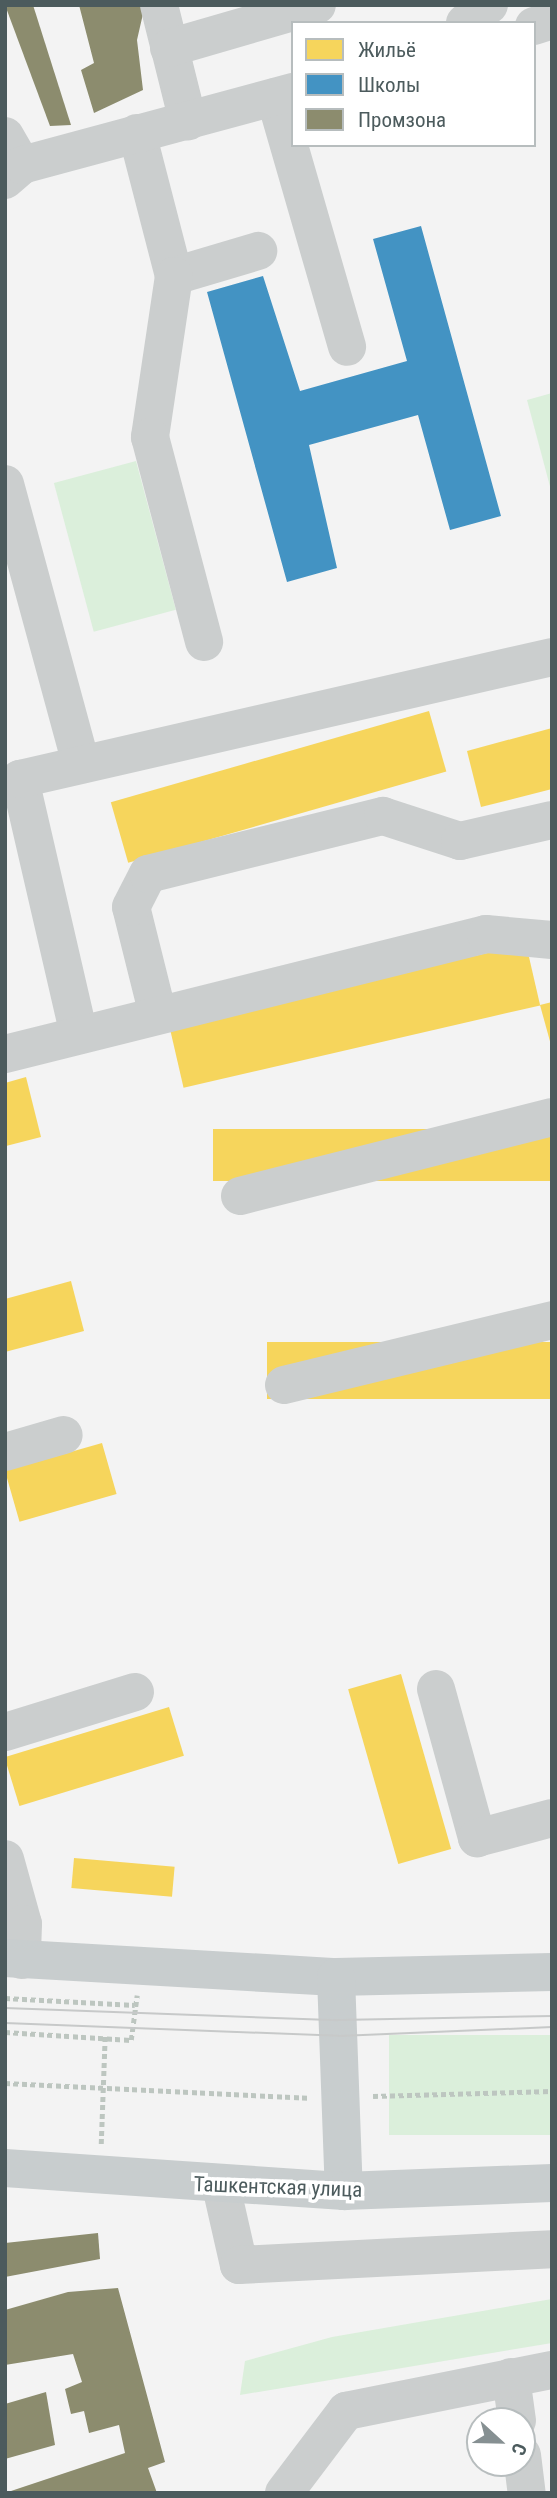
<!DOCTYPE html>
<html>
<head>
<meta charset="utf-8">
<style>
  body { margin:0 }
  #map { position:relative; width:557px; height:2498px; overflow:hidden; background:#f3f3f3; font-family:"Roboto Condensed",sans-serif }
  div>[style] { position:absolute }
  .green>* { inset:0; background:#dbefdb; transform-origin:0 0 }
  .homes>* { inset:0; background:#f6d55c; transform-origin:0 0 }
  .schools>* { inset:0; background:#4393c3 }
  .industry>* { inset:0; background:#8c8c6e }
  .path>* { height:4.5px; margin-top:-2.25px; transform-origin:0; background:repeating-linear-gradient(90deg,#bdc6c0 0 5px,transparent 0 8.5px) }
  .minor>* { height:38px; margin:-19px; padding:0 19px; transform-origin:19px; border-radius:19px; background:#cbcece }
  .major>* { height:38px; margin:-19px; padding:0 19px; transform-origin:19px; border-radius:19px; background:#c8cdce }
  .tram>* { height:2px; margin:-1px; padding:0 1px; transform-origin:1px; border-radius:1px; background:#c7c9c9 }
  span { translate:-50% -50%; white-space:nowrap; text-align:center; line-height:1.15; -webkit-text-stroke:7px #fff; paint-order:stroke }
  .street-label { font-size:21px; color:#4c5b5d }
  .frame { position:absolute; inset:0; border:7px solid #4c5b5d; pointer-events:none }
  .legend { position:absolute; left:291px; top:21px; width:245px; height:126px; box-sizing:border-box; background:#fff; border:2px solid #b7bdbe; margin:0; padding:9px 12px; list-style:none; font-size:21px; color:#4c5b5d }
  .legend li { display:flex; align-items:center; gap:14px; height:35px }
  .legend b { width:35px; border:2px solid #b7bdbe }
  .north { position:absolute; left:466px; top:2407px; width:70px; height:70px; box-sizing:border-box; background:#fff; border:2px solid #b7bdbe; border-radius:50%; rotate:112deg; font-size:19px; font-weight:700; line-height:28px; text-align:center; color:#4c5b5d }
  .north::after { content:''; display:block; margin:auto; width:24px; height:32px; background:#869092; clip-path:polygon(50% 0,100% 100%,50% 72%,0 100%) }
</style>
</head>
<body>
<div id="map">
  <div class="green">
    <div style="clip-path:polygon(552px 393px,552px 494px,527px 400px)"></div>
    <div style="left:136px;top:461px;width:154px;height:85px;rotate:75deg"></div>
    <div style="left:552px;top:2035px;width:100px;height:163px;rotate:90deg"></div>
    <div style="clip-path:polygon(552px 2299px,552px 2343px,240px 2395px,245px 2361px,332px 2337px)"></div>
  </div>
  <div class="homes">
    <div style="left:429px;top:711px;width:63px;height:331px;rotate:74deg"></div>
    <div style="clip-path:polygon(552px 728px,552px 789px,481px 807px,467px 751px)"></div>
    <div style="left:526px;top:944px;width:63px;height:366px;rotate:77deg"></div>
    <div style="clip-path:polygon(552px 1002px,552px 1045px,551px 1045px,540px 1005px)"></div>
    <div style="clip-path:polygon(26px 1077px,41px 1137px,6px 1146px,5px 1083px)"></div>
    <div style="left:552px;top:1129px;width:52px;height:339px;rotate:90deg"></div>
    <div style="clip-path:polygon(71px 1281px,84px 1331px,5px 1352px,5px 1299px)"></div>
    <div style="left:552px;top:1342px;width:57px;height:285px;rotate:90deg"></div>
    <div style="left:102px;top:1443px;width:53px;height:101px;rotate:74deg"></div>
    <div style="left:401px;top:1674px;width:182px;height:55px;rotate:74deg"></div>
    <div style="left:169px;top:1707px;width:51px;height:172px;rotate:73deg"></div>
    <div style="left:74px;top:1858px;width:101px;height:30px;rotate:5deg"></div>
  </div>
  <div class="schools">
    <div style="clip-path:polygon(421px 226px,501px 516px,450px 530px,418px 415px,309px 445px,337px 568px,287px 582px,207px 292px,263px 276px,300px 391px,407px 361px,373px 239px)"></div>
  </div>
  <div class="industry">
    <div style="clip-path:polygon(5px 5px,33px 5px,71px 125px,50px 126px)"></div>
    <div style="clip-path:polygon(79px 5px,145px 5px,137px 40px,143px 90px,94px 113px,81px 70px,94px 63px)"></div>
    <div style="clip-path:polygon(98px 2233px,100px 2259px,5px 2277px,5px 2243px)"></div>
    <div style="clip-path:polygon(118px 2288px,165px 2462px,148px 2468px,157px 2493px,5px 2493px,125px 2453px,119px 2425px,89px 2433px,84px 2411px,71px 2414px,65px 2389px,82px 2382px,73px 2354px,5px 2365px,5px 2310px,68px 2292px)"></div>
    <div style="clip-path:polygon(46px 2392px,55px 2445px,5px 2459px,5px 2404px)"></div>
  </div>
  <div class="path">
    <div style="left:5px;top:1998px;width:130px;rotate:3.1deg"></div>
    <div style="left:5px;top:2032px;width:126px;rotate:3.6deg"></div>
    <div style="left:131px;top:2040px;width:45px;rotate:-82.4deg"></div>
    <div style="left:5px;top:2083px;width:303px;rotate:2.8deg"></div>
    <div style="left:373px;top:2096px;width:179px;rotate:-1.6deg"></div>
    <div style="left:101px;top:2144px;width:108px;rotate:-87.9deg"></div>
  </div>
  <div class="minor">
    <div style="left:159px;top:5px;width:120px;rotate:76deg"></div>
    <div style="left:465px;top:23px;width:30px;rotate:-37deg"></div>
    <div style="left:534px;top:26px;width:19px;rotate:-18deg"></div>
    <div style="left:169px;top:48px;width:154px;rotate:-16.2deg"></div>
    <div style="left:275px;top:97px;width:260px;rotate:73.9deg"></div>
    <div style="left:137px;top:133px;width:148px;rotate:75.5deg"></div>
    <div style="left:174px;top:276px;width:88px;rotate:-16.6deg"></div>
    <div style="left:5px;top:136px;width:34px;rotate:60deg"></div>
    <div style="left:5px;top:180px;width:23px;rotate:-41deg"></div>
    <div style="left:22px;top:165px;width:281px;rotate:-15.1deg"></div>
    <div style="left:174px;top:276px;width:163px;rotate:98.5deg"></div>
    <div style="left:150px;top:437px;width:212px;rotate:75.2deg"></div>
    <div style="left:5px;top:484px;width:289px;rotate:74.8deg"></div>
    <div style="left:158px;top:1015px;width:111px;rotate:-104deg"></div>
    <div style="left:131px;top:907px;width:37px;rotate:-63deg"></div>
    <div style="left:148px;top:874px;width:242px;rotate:-13.9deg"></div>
    <div style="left:383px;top:816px;width:81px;rotate:18deg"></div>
    <div style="left:460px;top:841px;width:94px;rotate:-12.9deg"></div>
    <div style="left:79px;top:1035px;width:263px;rotate:-103deg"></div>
    <div style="left:20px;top:779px;width:546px;rotate:-12.92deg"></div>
    <div style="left:5px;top:1054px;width:496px;rotate:-14deg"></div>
    <div style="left:486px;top:934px;width:66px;rotate:5.2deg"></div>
    <div style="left:240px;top:1196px;width:322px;rotate:-14.2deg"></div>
    <div style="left:284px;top:1385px;width:276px;rotate:-13.6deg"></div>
    <div style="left:5px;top:1452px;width:61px;rotate:-16.1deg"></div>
    <div style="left:436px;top:1689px;width:155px;rotate:74.6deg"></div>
    <div style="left:477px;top:1838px;width:78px;rotate:-14.9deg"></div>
    <div style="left:5px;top:1732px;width:136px;rotate:-17.1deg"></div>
    <div style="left:5px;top:1859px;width:67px;rotate:74.5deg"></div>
    <div style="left:23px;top:1924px;width:36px;rotate:92deg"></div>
    <div style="left:221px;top:2186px;width:81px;rotate:77.2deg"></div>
    <div style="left:239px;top:2265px;width:313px;rotate:-2.9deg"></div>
    <div style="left:511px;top:2377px;width:44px;rotate:82.2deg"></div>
    <div style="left:522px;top:2455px;width:38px;rotate:83deg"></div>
    <div style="left:284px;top:2493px;width:103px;rotate:-52.9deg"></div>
    <div style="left:346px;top:2411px;width:210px;rotate:-11.3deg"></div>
  </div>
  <div class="major">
    <div style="left:5px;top:1958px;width:332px;rotate:3.3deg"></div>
    <div style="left:336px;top:1977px;width:216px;rotate:-1.3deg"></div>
    <div style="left:336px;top:1977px;width:214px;rotate:87.9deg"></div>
    <div style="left:5px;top:2168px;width:340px;rotate:3.9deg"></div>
    <div style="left:344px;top:2191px;width:208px;rotate:-2.2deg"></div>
  </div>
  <div class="tram">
    <div style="left:5px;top:2008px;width:333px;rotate:2.1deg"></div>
    <div style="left:338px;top:2020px;width:214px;rotate:-1.1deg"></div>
    <div style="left:5px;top:2023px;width:334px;rotate:2.2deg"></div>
    <div style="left:339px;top:2036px;width:213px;rotate:-2.4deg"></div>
  </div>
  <div class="street-label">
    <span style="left:278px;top:2187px;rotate:2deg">Ташкентская улица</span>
  </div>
  <div class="frame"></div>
  <ul class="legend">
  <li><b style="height:19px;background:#f6d55c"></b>Жильё</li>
  <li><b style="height:19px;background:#4393c3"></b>Школы</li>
  <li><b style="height:19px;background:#8c8c6e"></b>Промзона</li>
  </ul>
  <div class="north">С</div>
</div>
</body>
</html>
